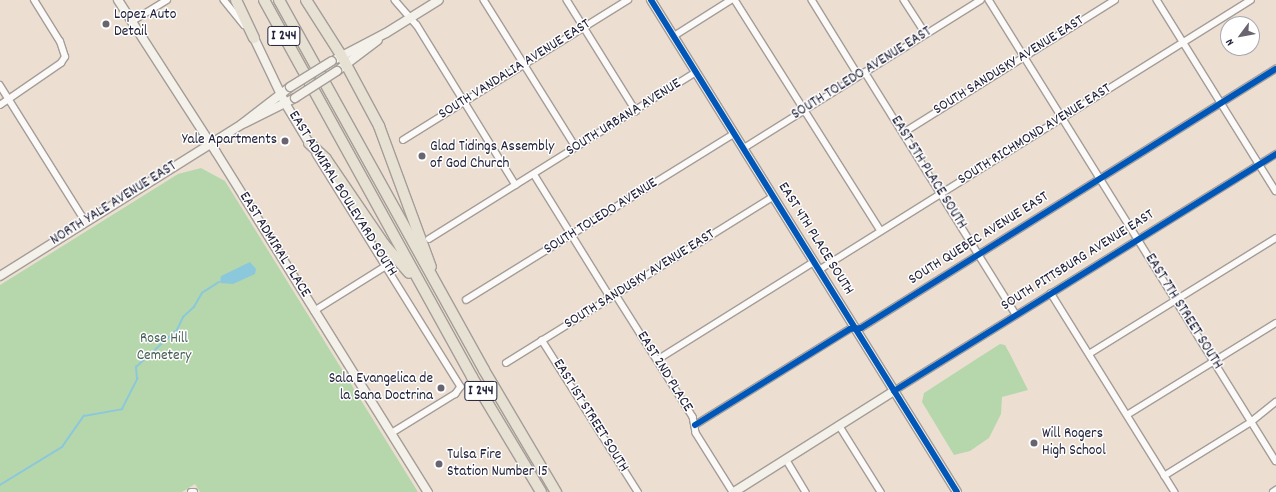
<!DOCTYPE html>
<html>
<head>
<meta charset="utf-8">
<style>
  body { margin:0 }
  #map { position:relative; width:1276px; height:492px; overflow:hidden; background:#ecdfd2; font-family:Dekko,sans-serif }
  div>[style] { position:absolute }
  .green>* { inset:0; background:#b6d7ab }
  .water>* { inset:0; background:#8cc8dc }
  .stream>* { height:1.5px; margin:-0.75px; padding:0 0.75px; transform-origin:0.75px; border-radius:0.75px; background:#8cc8dc }
  .roads { filter:drop-shadow(1px 0 #a49d98) drop-shadow(-1px 0 #a49d98) drop-shadow(0 1px #a49d98) drop-shadow(0 -1px #a49d98) }
  .street>* { height:5.5px; margin:-2.75px; padding:0 2.75px; transform-origin:2.75px; border-radius:2.75px; background:#fcfaf8 }
  .secondary>* { height:8px; margin:-4px; padding:0 4px; transform-origin:4px; border-radius:4px; background:#f4f0ea }
  .highway>* { height:10px; margin:-5px; padding:0 5px; transform-origin:5px; border-radius:5px; background:#e7e1d4 }
  .bridges { filter:drop-shadow(1px 0 #a49d98) drop-shadow(-1px 0 #a49d98) drop-shadow(0 1px #a49d98) drop-shadow(0 -1px #a49d98) }
  .secondary-bridge>* { height:8px; margin:-4px; padding:0 4px; transform-origin:4px; border-radius:4px; background:#f4f0ea }
  .cycleway>* { height:6px; margin:-3px; padding:0 3px; transform-origin:3px; border-radius:3px; background:#0057b8 }
  .dots>* { width:11px; height:11px; translate:-50% -50%; box-sizing:border-box; border:2px solid #fff; border-radius:50% }
  span { translate:-50% -50%; white-space:nowrap; text-align:center; line-height:1.15; -webkit-text-stroke:3px #fff; paint-order:stroke }
  .shield-label span { padding:1px 3px; background:#fff; border:1px solid; border-radius:3px; -webkit-text-stroke-width:0 }
  .shield-label { font-size:14px; color:#22223b; font-weight:700 }
  .poi-label { font-size:15px; color:#22223b }
  .left { translate:0 -50%; text-align:left }
  .right { translate:-100% -50%; text-align:right }
  .street-label { font-size:15px; color:#22223b }
  .park-label { font-size:15px; color:#465f57 }
  .north { position:absolute; left:1220px; top:16px; width:40px; height:40px; box-sizing:border-box; background:#fff; border:1px solid #a7a7b1; border-radius:50%; rotate:238deg; font-size:11px; font-weight:700; line-height:16px; text-align:center; color:#22223b }
  .north::after { content:''; display:block; margin:auto; width:14px; height:18px; background:#696470; clip-path:polygon(50% 0,100% 100%,50% 72%,0 100%) }
</style>
</head>
<body>
<div id="map">
  <div class="green">
    <div style="clip-path:polygon(201px 168px,225px 181px,418px 492px,200px 492px,195px 484px,182px 492px,0 492px,0 285px,178px 174px)"></div>
    <div style="clip-path:polygon(1000px 344px,1005px 345px,1011px 356px,1028px 390px,1002px 397px,1001px 414px,989px 438px,970px 451px,954px 455px,922px 402px,924px 393px,978px 358px,997px 384px,978px 358px)"></div>
  </div>
  <div class="water">
    <div style="clip-path:polygon(250px 262px,256px 269px,255px 274px,233px 284px,220px 283px,221px 276px)"></div>
  </div>
  <div class="stream">
    <div style="left:0;top:485px;width:73px;rotate:-31.5deg"></div>
    <div style="left:62px;top:447px;width:38px;rotate:-55deg"></div>
    <div style="left:84px;top:416px;width:39px;rotate:-10deg"></div>
    <div style="left:122px;top:409px;width:34px;rotate:-63deg"></div>
    <div style="left:137px;top:379px;width:12px;rotate:-95deg"></div>
    <div style="left:136px;top:367px;width:55px;rotate:-42.1deg"></div>
    <div style="left:177px;top:330px;width:14px;rotate:-65deg"></div>
    <div style="left:183px;top:317px;width:15px;rotate:-42deg"></div>
    <div style="left:194px;top:307px;width:16px;rotate:-60deg"></div>
    <div style="left:202px;top:293px;width:20px;rotate:-33deg"></div>
  </div>
  <div class="roads">
    <div class="street">
      <div style="left:224px;top:0;width:32px;rotate:51deg"></div>
      <div style="left:395px;top:0;width:33px;rotate:49deg"></div>
      <div style="left:417px;top:25px;width:188px;rotate:58.3deg"></div>
      <div style="left:484px;top:0;width:173px;rotate:58deg"></div>
      <div style="left:567px;top:0;width:131px;rotate:58.1deg"></div>
      <div style="left:735px;top:0;width:273px;rotate:57.7deg"></div>
      <div style="left:812px;top:0;width:89px;rotate:58.3deg"></div>
      <div style="left:904px;top:0;width:40px;rotate:57.1deg"></div>
      <div style="left:989px;top:0;width:543px;rotate:58.1deg"></div>
      <div style="left:1157px;top:0;width:225px;rotate:58.1deg"></div>
      <div style="left:131px;top:22px;width:42px;rotate:-31.4deg"></div>
      <div style="left:674px;top:36px;width:67px;rotate:-32.3deg"></div>
      <div style="left:865px;top:72px;width:286px;rotate:58.1deg"></div>
      <div style="left:0;top:85px;width:162px;rotate:57.9deg"></div>
      <div style="left:0;top:105px;width:74px;rotate:-34.5deg"></div>
      <div style="left:61px;top:63px;width:7px;rotate:-56deg"></div>
      <div style="left:65px;top:57px;width:16px;rotate:-108deg"></div>
      <div style="left:60px;top:42px;width:49px;rotate:-121.8deg"></div>
      <div style="left:903px;top:133px;width:250px;rotate:-32.1deg"></div>
      <div style="left:403px;top:140px;width:265px;rotate:-31.9deg"></div>
      <div style="left:744px;top:148px;width:279px;rotate:-32deg"></div>
      <div style="left:316px;top:154px;width:274px;rotate:58.1deg"></div>
      <div style="left:461px;top:387px;width:9px;rotate:126deg"></div>
      <div style="left:456px;top:394px;width:76px;rotate:148.4deg"></div>
      <div style="left:534px;top:174px;width:146px;rotate:58.2deg"></div>
      <div style="left:429px;top:239px;width:315px;rotate:-32deg"></div>
      <div style="left:819px;top:270px;width:509px;rotate:-32.01deg"></div>
      <div style="left:1051px;top:293px;width:234px;rotate:58.1deg"></div>
      <div style="left:616px;top:295px;width:144px;rotate:57.7deg"></div>
      <div style="left:693px;top:417px;width:16px;rotate:79deg"></div>
      <div style="left:696px;top:433px;width:70px;rotate:57.9deg"></div>
      <div style="left:466px;top:300px;width:315px;rotate:-31.8deg"></div>
      <div style="left:314px;top:311px;width:85px;rotate:-32deg"></div>
      <div style="left:542px;top:340px;width:180px;rotate:57.7deg"></div>
      <div style="left:1089px;top:354px;width:220px;rotate:-31.8deg"></div>
      <div style="left:657px;top:360px;width:185px;rotate:-32deg"></div>
      <div style="left:506px;top:363px;width:314px;rotate:-31.9deg"></div>
      <div style="left:894px;top:391px;width:450px;rotate:-31.8deg"></div>
      <div style="left:1127px;top:415px;width:175px;rotate:-31.7deg"></div>
      <div style="left:695px;top:425px;width:182px;rotate:-31.8deg"></div>
      <div style="left:850px;top:329px;width:11px;rotate:-5deg"></div>
      <div style="left:861px;top:328px;width:489px;rotate:-32deg"></div>
      <div style="left:839px;top:425px;width:79px;rotate:57.9deg"></div>
      <div style="left:786px;top:459px;width:39px;rotate:59deg"></div>
      <div style="left:1164px;top:476px;width:102px;rotate:-31.8deg"></div>
      <div style="left:1251px;top:422px;width:32px;rotate:-39deg"></div>
      <div style="left:191px;top:492px;width:3px"></div>
      <div style="left:1273px;top:492px;width:4px;rotate:-34deg"></div>
    </div>
    <div class="secondary">
      <div style="left:118px;top:0;width:181px;rotate:57.2deg"></div>
      <div style="left:216px;top:152px;width:401px;rotate:58.1deg"></div>
      <div style="left:651px;top:0;width:579px;rotate:58.12deg"></div>
      <div style="left:254px;top:38px;width:72px;rotate:64.5deg"></div>
      <div style="left:285px;top:103px;width:47px;rotate:59deg"></div>
      <div style="left:336px;top:59px;width:56px;rotate:-27.5deg"></div>
      <div style="left:386px;top:33px;width:62px;rotate:-31.9deg"></div>
      <div style="left:337px;top:71px;width:51px;rotate:-37.1deg"></div>
      <div style="left:245px;top:123px;width:56px;rotate:-26.6deg"></div>
      <div style="left:0;top:276px;width:286px;rotate:-32.1deg"></div>
      <div style="left:242px;top:124px;width:61px;rotate:-37.6deg"></div>
      <div style="left:734px;top:492px;width:189px;rotate:-32.3deg"></div>
    </div>
    <div class="highway">
      <div style="left:236px;top:0;width:42px;rotate:64.7deg"></div>
      <div style="left:264px;top:0;width:431px;rotate:61.1deg"></div>
      <div style="left:472px;top:377px;width:134px;rotate:59deg"></div>
      <div style="left:279px;top:0;width:423px;rotate:61deg"></div>
      <div style="left:484px;top:370px;width:142px;rotate:59.5deg"></div>
      <div style="left:306px;top:0;width:65px;rotate:57.5deg"></div>
      <div style="left:341px;top:55px;width:81px;rotate:61.8deg"></div>
      <div style="left:379px;top:126px;width:150px;rotate:69.8deg"></div>
      <div style="left:309px;top:143px;width:23px;rotate:43deg"></div>
      <div style="left:326px;top:159px;width:103px;rotate:55.7deg"></div>
      <div style="left:384px;top:244px;width:38px;rotate:49deg"></div>
    </div>
  </div>
  <div class="bridges">
    <div class="secondary-bridge">
      <div style="left:290px;top:87px;width:49px;rotate:-31.8deg"></div>
      <div style="left:295px;top:98px;width:50px;rotate:-32.7deg"></div>
    </div>
  </div>
  <div class="cycleway">
    <div style="left:651px;top:0;width:579px;rotate:58.12deg"></div>
    <div style="left:894px;top:391px;width:450px;rotate:-31.8deg"></div>
    <div style="left:695px;top:425px;width:182px;rotate:-31.8deg"></div>
    <div style="left:850px;top:329px;width:11px;rotate:-5deg"></div>
    <div style="left:861px;top:328px;width:489px;rotate:-32deg"></div>
  </div>
  <div class="dots">
    <div style="left:106px;top:24px;background:#696470"></div>
    <div style="left:285px;top:141px;background:#696470"></div>
    <div style="left:422px;top:156px;background:#696470"></div>
    <div style="left:441px;top:388px;background:#696470"></div>
    <div style="left:1034px;top:443px;background:#696470"></div>
    <div style="left:439px;top:464px;background:#696470"></div>
  </div>
  <div class="shield-label">
    <span style="left:284px;top:36px">I 244</span>
    <span style="left:481px;top:391px">I 244</span>
  </div>
  <div class="poi-label">
    <span class="left" style="left:114px;top:24px">Lopez Auto<br>Detail</span>
    <span class="right" style="left:277px;top:141px">Yale Apartments</span>
    <span class="left" style="left:430px;top:156px">Glad Tidings Assembly<br>of God Church</span>
    <span class="right" style="left:433px;top:388px">Sala Evangelica de<br>la Sana Doctrina</span>
    <span class="left" style="left:1042px;top:443px">Will Rogers<br>High School</span>
    <span class="left" style="left:447px;top:464px">Tulsa Fire<br>Station Number 15</span>
  </div>
  <div class="street-label">
    <span style="left:1009px;top:66px;rotate:-32deg">SOUTH SANDUSKY AVENUE EAST</span>
    <span style="left:515px;top:70px;rotate:-32deg">SOUTH VANDALIA AVENUE EAST</span>
    <span style="left:862px;top:74px;rotate:-32deg">SOUTH TOLEDO AVENUE EAST</span>
    <span style="left:624px;top:118px;rotate:-32deg">SOUTH URBANA AVENUE</span>
    <span style="left:1035px;top:135px;rotate:-32deg">SOUTH RICHMOND AVENUE EAST</span>
    <span style="left:928px;top:173px;rotate:58deg">EAST 5TH PLACE SOUTH</span>
    <span style="left:342px;top:194px;rotate:58deg">EAST ADMIRAL BOULEVARD SOUTH</span>
    <span style="left:114px;top:204px;rotate:-32deg">NORTH YALE AVENUE EAST</span>
    <span style="left:601px;top:217px;rotate:-32deg">SOUTH TOLEDO AVENUE</span>
    <span style="left:815px;top:239px;rotate:58deg">EAST 4TH PLACE SOUTH</span>
    <span style="left:979px;top:239px;rotate:-32deg">SOUTH QUEBEC AVENUE EAST</span>
    <span style="left:274px;top:245px;rotate:58deg">EAST ADMIRAL PLACE</span>
    <span style="left:1078px;top:261px;rotate:-32deg">SOUTH PITTSBURG AVENUE EAST</span>
    <span style="left:640px;top:280px;rotate:-32deg">SOUTH SANDUSKY AVENUE EAST</span>
    <span style="left:1183px;top:312px;rotate:58deg">EAST 7TH STREET SOUTH</span>
    <span style="left:664px;top:372px;rotate:58deg">EAST 2ND PLACE</span>
    <span style="left:590px;top:416px;rotate:58deg">EAST 1ST STREET SOUTH</span>
  </div>
  <div class="park-label">
    <span style="left:164px;top:348px">Rose Hill<br>Cemetery</span>
  </div>
  <div class="north">N</div>
</div>
</body>
</html>
